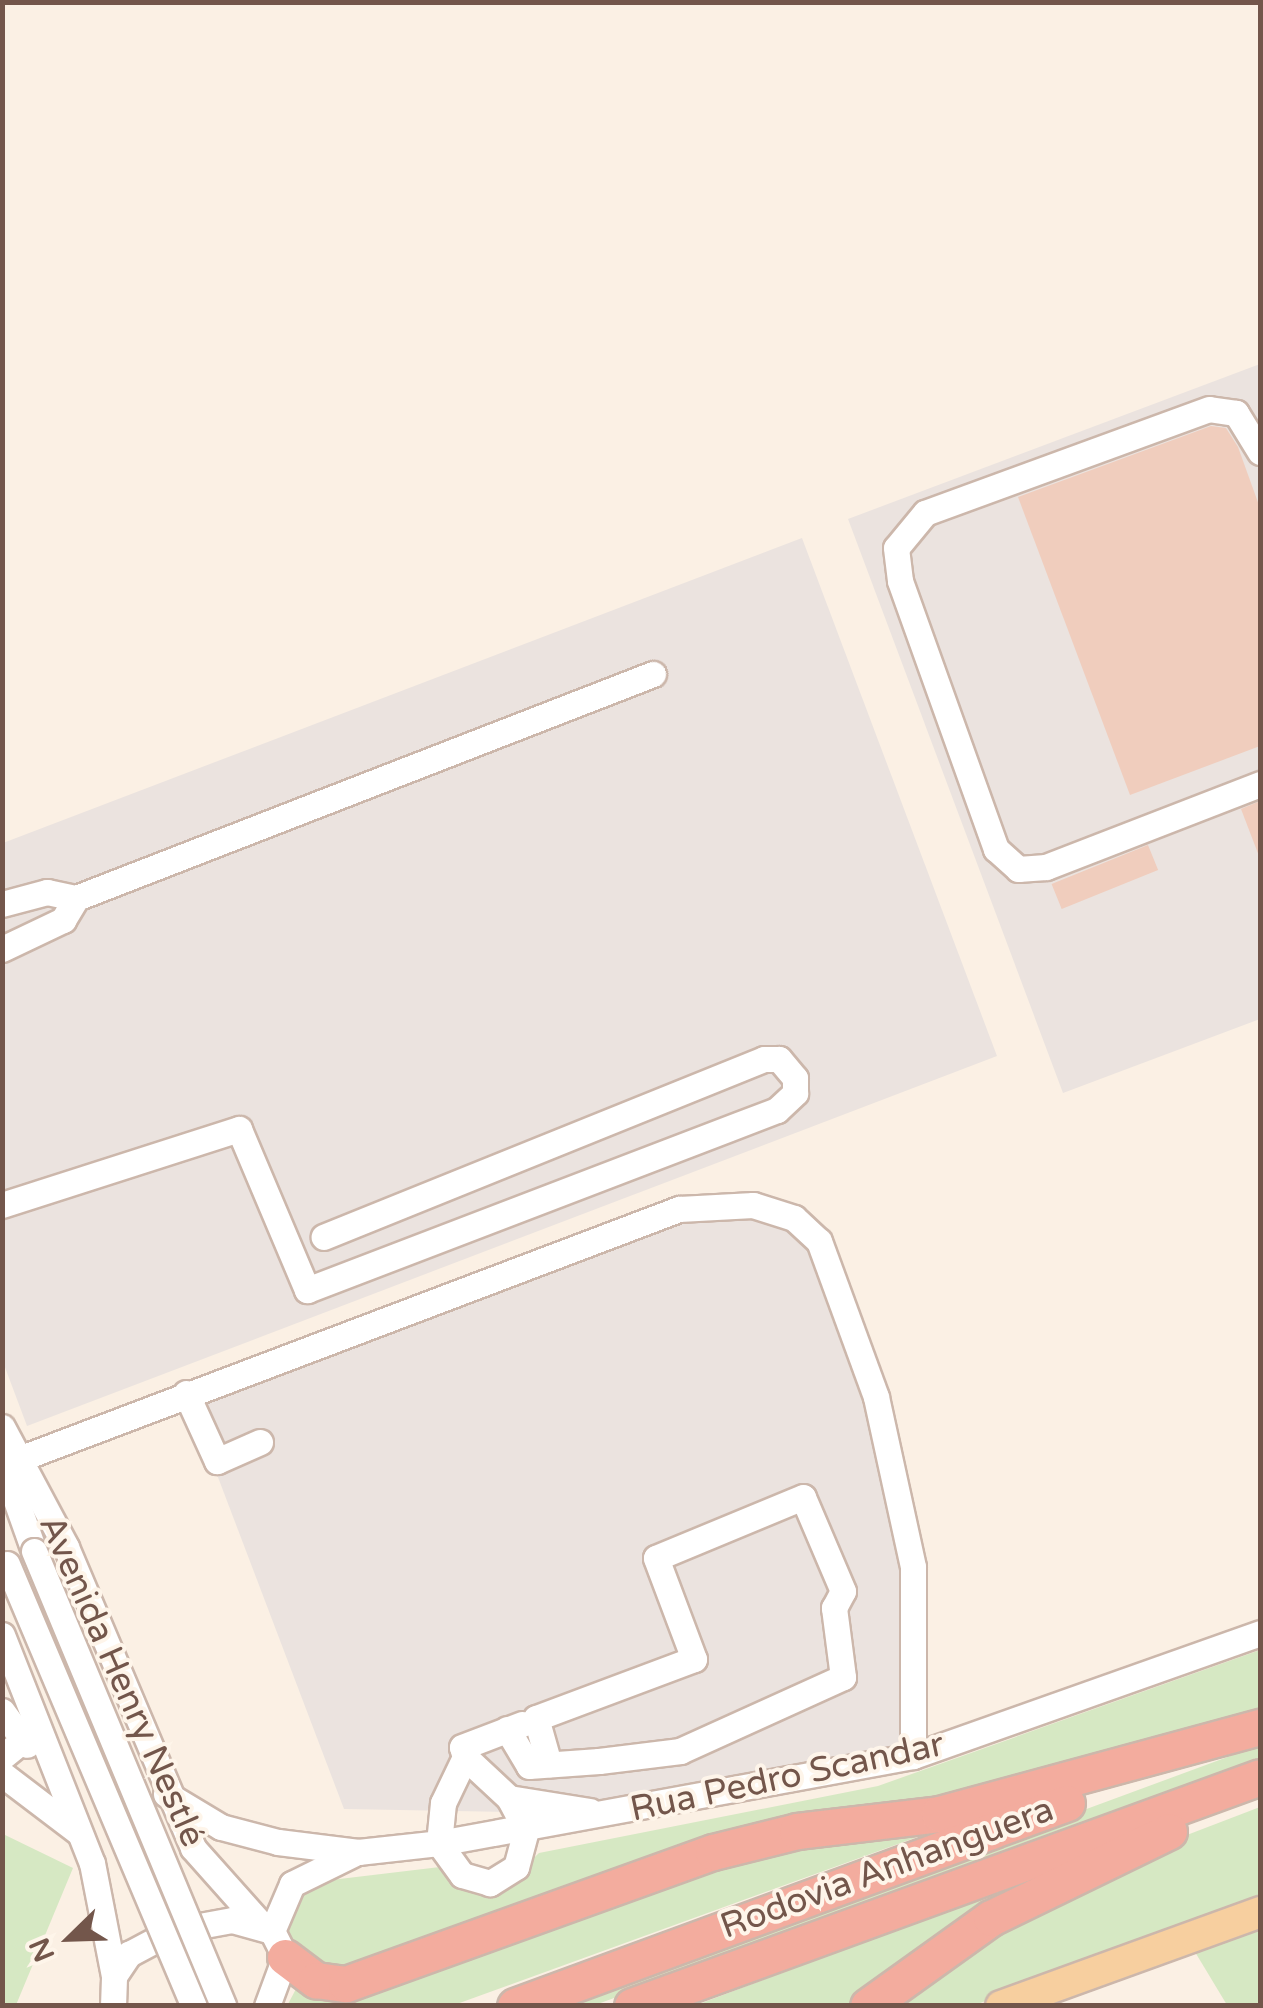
<!DOCTYPE html>
<html>
<head>
<meta charset="utf-8">
<style>
  body { margin:0 }
  #map { position:relative; width:1263px; height:2008px; overflow:hidden; background:#fbf0e4; font-family:"Varela Round",sans-serif }
  div>[style] { position:absolute }
  .industrial>* { inset:0; background:#ebe3df }
  .green>* { inset:0; background:#d6e8c3 }
  .building>* { inset:0; background:#f0cdbd; transform-origin:0 0 }
  .roads { filter:drop-shadow(2px 0 #ccb7ab) drop-shadow(-2px 0 #ccb7ab) drop-shadow(0 2px #ccb7ab) drop-shadow(0 -2px #ccb7ab) }
  .minor>* { height:25px; margin:-12.5px; padding:0 12.5px; transform-origin:12.5px; border-radius:12.5px; background:#fff }
  .major>* { height:30px; margin:-15px; padding:0 15px; transform-origin:15px; border-radius:15px; background:#f7cf9f }
  .highway>* { height:35px; margin:-17.5px; padding:0 17.5px; transform-origin:17.5px; border-radius:17.5px; background:#f3ac9e }
  .bridges { filter:drop-shadow(2px 0 #ccb7ab) drop-shadow(-2px 0 #ccb7ab) drop-shadow(0 2px #ccb7ab) drop-shadow(0 -2px #ccb7ab) }
  .minor-bridge>* { height:25px; margin:-12.5px; padding:0 12.5px; transform-origin:12.5px; border-radius:12.5px; background:#fff }
  span { translate:-50% -50%; white-space:nowrap; text-align:center; line-height:1.15; -webkit-text-stroke:8px #fef5ea; paint-order:stroke }
  .street-label { font-size:35px; color:#73564b }
  .frame { position:absolute; inset:0; border:5px solid #73564b; pointer-events:none }
  .north { position:absolute; left:20px; top:1888px; width:100px; height:100px; -webkit-text-stroke:8px #fef5ea; paint-order:stroke; rotate:247deg; font-size:28px; font-weight:700; line-height:40px; text-align:center; color:#73564b }
  .north::after { content:''; display:block; margin:auto; width:35px; height:45px; background:#73564b; clip-path:polygon(50% 0,100% 100%,50% 72%,0 100%) }
</style>
</head>
<body>
<div id="map">
  <div class="industrial">
    <div style="clip-path:polygon(1260px 364px,1260px 1019px,1063px 1093px,848px 519px)"></div>
    <div style="clip-path:polygon(802px 538px,997px 1056px,27px 1426px,3px 1362px,3px 843px)"></div>
    <div style="clip-path:polygon(679px 1209px,798px 1210px,902px 1510px,913px 1756px,615px 1814px,344px 1809px,186px 1393px)"></div>
  </div>
  <div class="green">
    <div style="clip-path:polygon(1260px 1650px,1260px 1710px,1141px 1748px,974px 1794px,664px 1853px,352px 1970px,309px 1965px,282px 1933px,291px 1898px,331px 1880px,440px 1867px,465px 1884px,518px 1873px,539px 1853px,878px 1786px)"></div>
    <div style="clip-path:polygon(1260px 1745px,1260px 1761px,595px 2005px,553px 2006px)"></div>
    <div style="clip-path:polygon(1260px 1807px,1260px 1898px,975px 2005px,878px 2006px,1119px 1861px)"></div>
    <div style="clip-path:polygon(956px 1823px,454px 2005px,287px 2006px,297px 1987px,748px 1854px)"></div>
    <div style="clip-path:polygon(3px 1834px,73px 1868px,16px 2005px,3px 2005px)"></div>
    <div style="clip-path:polygon(1007px 1888px,854px 2005px,694px 2006px)"></div>
    <div style="clip-path:polygon(1260px 1926px,1260px 2005px,1227px 2005px,1195px 1952px)"></div>
  </div>
  <div class="building">
    <div style="clip-path:polygon(1211px 426px,1226px 428px,1238px 447px,1260px 508px,1260px 746px,1130px 795px,1018px 497px)"></div>
    <div style="clip-path:polygon(1260px 801px,1260px 856px,1259px 856px,1241px 809px)"></div>
    <div style="left:1148px;top:845px;width:27px;height:104px;rotate:68deg"></div>
  </div>
  <div class="roads">
    <div class="minor">
      <div style="left:1260px;top:452px;width:46px;rotate:-121.6deg"></div>
      <div style="left:1236px;top:413px;width:27px;rotate:-172deg"></div>
      <div style="left:1209px;top:409px;width:302px;rotate:159.9deg"></div>
      <div style="left:925px;top:513px;width:45px;rotate:129.6deg"></div>
      <div style="left:896px;top:548px;width:33px;rotate:83deg"></div>
      <div style="left:900px;top:581px;width:285px;rotate:70.3deg"></div>
      <div style="left:996px;top:849px;width:30px;rotate:42deg"></div>
      <div style="left:1018px;top:869px;width:28px;rotate:-4deg"></div>
      <div style="left:1046px;top:867px;width:230px;rotate:-21.2deg"></div>
      <div style="left:2px;top:904px;width:47px;rotate:-14.9deg"></div>
      <div style="left:47px;top:892px;width:30px;rotate:12deg"></div>
      <div style="left:76px;top:898px;width:619px;rotate:-21.22deg"></div>
      <div style="left:2px;top:949px;width:68px;rotate:-25.4deg"></div>
      <div style="left:63px;top:920px;width:26px;rotate:-59deg"></div>
      <div style="left:2px;top:1205px;width:249px;rotate:-17.8deg"></div>
      <div style="left:239px;top:1129px;width:175px;rotate:67.1deg"></div>
      <div style="left:307px;top:1290px;width:503px;rotate:-20.96deg"></div>
      <div style="left:777px;top:1110px;width:25px;rotate:-43deg"></div>
      <div style="left:795px;top:1093px;width:15px;rotate:-90deg"></div>
      <div style="left:795px;top:1078px;width:25px;rotate:-130deg"></div>
      <div style="left:779px;top:1059px;width:15px;rotate:180deg"></div>
      <div style="left:764px;top:1059px;width:475px;rotate:158deg"></div>
      <div style="left:186px;top:1393px;width:75px;rotate:65.5deg"></div>
      <div style="left:217px;top:1461px;width:47px;rotate:-23.8deg"></div>
      <div style="left:2px;top:1427px;width:136px;rotate:61.9deg"></div>
      <div style="left:66px;top:1547px;width:327px;rotate:67.1deg"></div>
      <div style="left:193px;top:1848px;width:98px;rotate:48.3deg"></div>
      <div style="left:19px;top:1459px;width:706px;rotate:-20.75deg"></div>
      <div style="left:679px;top:1209px;width:74px;rotate:-3.1deg"></div>
      <div style="left:753px;top:1205px;width:43px;rotate:17.6deg"></div>
      <div style="left:794px;top:1218px;width:34px;rotate:43deg"></div>
      <div style="left:819px;top:1241px;width:166px;rotate:69.9deg"></div>
      <div style="left:876px;top:1397px;width:174px;rotate:77.7deg"></div>
      <div style="left:913px;top:1567px;width:189px;rotate:90deg"></div>
      <div style="left:2px;top:1461px;width:96px;rotate:70.4deg"></div>
      <div style="left:2px;top:1635px;width:245px;rotate:68.5deg"></div>
      <div style="left:92px;top:1863px;width:115px;rotate:79deg"></div>
      <div style="left:2px;top:1711px;width:42px;rotate:53.7deg"></div>
      <div style="left:507px;top:1729px;width:43px;rotate:59.3deg"></div>
      <div style="left:529px;top:1766px;width:70px;rotate:-4.1deg"></div>
      <div style="left:599px;top:1761px;width:82px;rotate:-7deg"></div>
      <div style="left:680px;top:1751px;width:179px;rotate:-24.4deg"></div>
      <div style="left:843px;top:1677px;width:70px;rotate:-97.4deg"></div>
      <div style="left:834px;top:1608px;width:19px;rotate:-62deg"></div>
      <div style="left:843px;top:1591px;width:102px;rotate:-113.1deg"></div>
      <div style="left:803px;top:1497px;width:159px;rotate:157.5deg"></div>
      <div style="left:656px;top:1558px;width:108px;rotate:69.4deg"></div>
      <div style="left:694px;top:1659px;width:169px;rotate:159.5deg"></div>
      <div style="left:536px;top:1718px;width:48px;rotate:74.2deg"></div>
      <div style="left:2px;top:1757px;width:46px;rotate:-38.9deg"></div>
      <div style="left:465px;top:1757px;width:60px;rotate:43deg"></div>
      <div style="left:509px;top:1798px;width:36px;rotate:62deg"></div>
      <div style="left:526px;top:1830px;width:38px;rotate:105deg"></div>
      <div style="left:516px;top:1867px;width:31px;rotate:148deg"></div>
      <div style="left:490px;top:1883px;width:29px;rotate:-164deg"></div>
      <div style="left:462px;top:1875px;width:39px;rotate:-126deg"></div>
      <div style="left:439px;top:1843px;width:40px;rotate:-84.3deg"></div>
      <div style="left:443px;top:1803px;width:51px;rotate:-64.4deg"></div>
      <div style="left:465px;top:1757px;width:10px;rotate:-107deg"></div>
      <div style="left:462px;top:1747px;width:64px;rotate:-21deg"></div>
      <div style="left:2px;top:1774px;width:96px;rotate:37.3deg"></div>
      <div style="left:166px;top:1794px;width:64px;rotate:31deg"></div>
      <div style="left:221px;top:1827px;width:59px;rotate:14.7deg"></div>
      <div style="left:278px;top:1842px;width:81px;rotate:7.1deg"></div>
      <div style="left:358px;top:1852px;width:81px;rotate:-6.3deg"></div>
      <div style="left:439px;top:1843px;width:482px;rotate:-10.4deg"></div>
      <div style="left:913px;top:1756px;width:368px;rotate:-19.5deg"></div>
      <div style="left:509px;top:1798px;width:82px;rotate:9.1deg"></div>
      <div style="left:272px;top:1931px;width:51px;rotate:-66.9deg"></div>
      <div style="left:292px;top:1884px;width:68px;rotate:-26.2deg"></div>
      <div style="left:113px;top:2006px;width:30px;rotate:-88deg"></div>
      <div style="left:114px;top:1976px;width:27px;rotate:-56deg"></div>
      <div style="left:129px;top:1954px;width:49px;rotate:-28.1deg"></div>
      <div style="left:172px;top:1931px;width:61px;rotate:-10.4deg"></div>
      <div style="left:232px;top:1920px;width:41px;rotate:15.4deg"></div>
      <div style="left:272px;top:1931px;width:29px;rotate:63deg"></div>
      <div style="left:285px;top:1957px;width:52px;rotate:110.2deg"></div>
    </div>
    <div class="major">
      <div style="left:1001px;top:2006px;width:276px;rotate:-19.9deg"></div>
    </div>
    <div class="highway">
      <div style="left:285px;top:1957px;width:39px;rotate:37deg"></div>
      <div style="left:316px;top:1980px;width:30px;rotate:8deg"></div>
      <div style="left:346px;top:1984px;width:390px;rotate:-19.8deg"></div>
      <div style="left:713px;top:1852px;width:87px;rotate:-14deg"></div>
      <div style="left:797px;top:1831px;width:143px;rotate:-6.8deg"></div>
      <div style="left:939px;top:1814px;width:333px;rotate:-15.2deg"></div>
      <div style="left:515px;top:2006px;width:588px;rotate:-20.19deg"></div>
      <div style="left:632px;top:2006px;width:668px;rotate:-20.03deg"></div>
      <div style="left:868px;top:2006px;width:151px;rotate:-35.6deg"></div>
      <div style="left:991px;top:1918px;width:198px;rotate:-26deg"></div>
    </div>
  </div>
  <div class="bridges">
    <div class="minor-bridge">
      <div style="left:34px;top:1551px;width:493px;rotate:67.4deg"></div>
      <div style="left:7px;top:1564px;width:480px;rotate:67.1deg"></div>
    </div>
  </div>
  <div class="street-label">
    <span style="left:122px;top:1681px;rotate:66deg">Avenida Henry Nestlé</span>
    <span style="left:787px;top:1777px;rotate:-12deg">Rua Pedro Scandar</span>
    <span style="left:887px;top:1868px;rotate:-20deg">Rodovia Anhanguera</span>
  </div>
  <div class="frame"></div>
  <div class="north">N</div>
</div>
</body>
</html>
